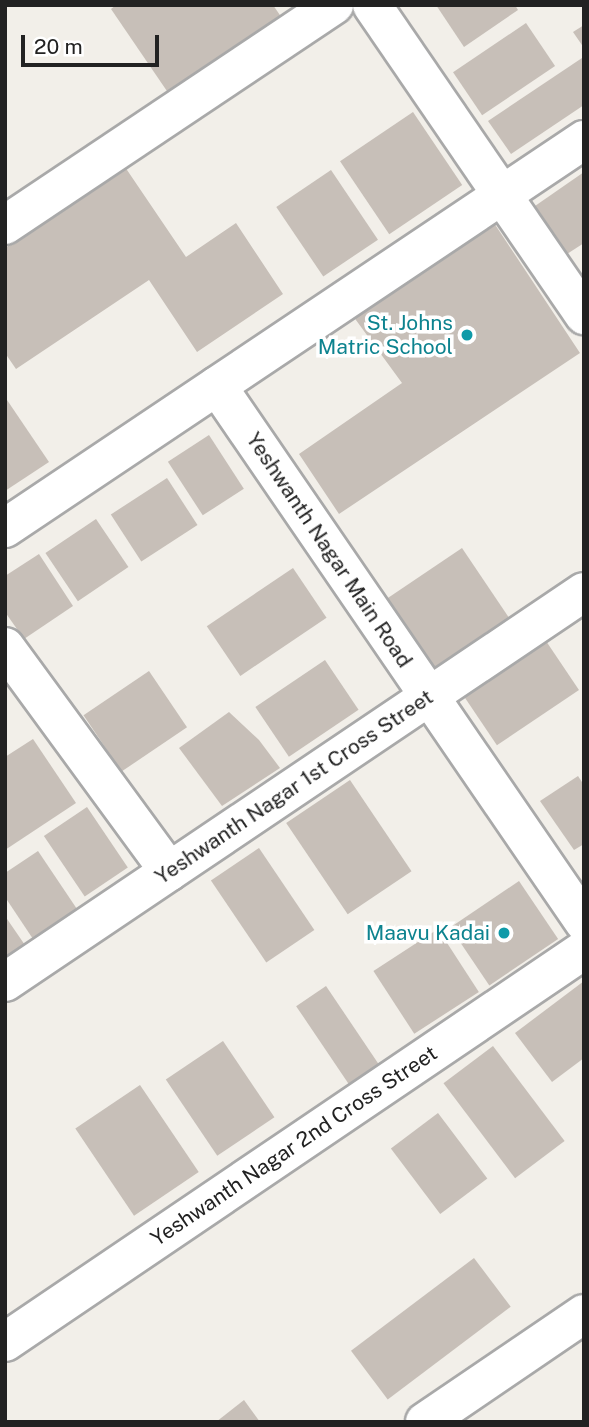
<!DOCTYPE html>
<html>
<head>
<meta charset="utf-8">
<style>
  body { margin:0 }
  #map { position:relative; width:589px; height:1427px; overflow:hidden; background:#f2efe9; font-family:"Public Sans",sans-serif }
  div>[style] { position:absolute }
  .building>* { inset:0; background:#c7bfb8; transform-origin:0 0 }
  .roads { filter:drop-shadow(2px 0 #a9a9a9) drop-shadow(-2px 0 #a9a9a9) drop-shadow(0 2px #a9a9a9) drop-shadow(0 -2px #a9a9a9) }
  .street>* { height:38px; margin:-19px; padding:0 19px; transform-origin:19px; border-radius:19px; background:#fff }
  .dots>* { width:19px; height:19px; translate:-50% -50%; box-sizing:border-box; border:4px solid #fff; border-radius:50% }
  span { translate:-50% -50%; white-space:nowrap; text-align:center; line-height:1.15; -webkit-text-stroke:7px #fff; paint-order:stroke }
  .culture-label { font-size:21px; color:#0d838f }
  .right { translate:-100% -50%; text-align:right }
  .street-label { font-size:21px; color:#222 }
  .frame { position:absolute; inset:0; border:7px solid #222; pointer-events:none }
  .scale { position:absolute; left:21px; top:35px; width:138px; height:32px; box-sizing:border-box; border:4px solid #222; border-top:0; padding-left:9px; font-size:21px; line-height:24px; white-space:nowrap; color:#222; -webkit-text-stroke:5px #fff; paint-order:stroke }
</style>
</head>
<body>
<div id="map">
  <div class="building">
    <div style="clip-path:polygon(116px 5px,273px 5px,284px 21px,171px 97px,111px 9px)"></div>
    <div style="clip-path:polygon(436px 5px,515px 5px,518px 10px,464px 47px)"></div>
    <div style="left:526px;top:23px;width:52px;height:88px;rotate:56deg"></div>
    <div style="clip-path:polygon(584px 25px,584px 48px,573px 32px)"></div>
    <div style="clip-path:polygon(582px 58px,584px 105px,511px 154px,488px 121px)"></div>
    <div style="left:413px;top:112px;width:88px;height:88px;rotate:56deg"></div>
    <div style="clip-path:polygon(125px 167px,186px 257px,236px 223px,283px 294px,197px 352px,149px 280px,16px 369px,5px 353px,5px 248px)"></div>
    <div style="left:331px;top:170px;width:84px;height:66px;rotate:56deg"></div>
    <div style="clip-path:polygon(584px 172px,584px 243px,567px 254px,535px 206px)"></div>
    <div style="clip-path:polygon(494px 223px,580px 353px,339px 514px,299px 454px,402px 383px,353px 316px)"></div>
    <div style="clip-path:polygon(5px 397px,49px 462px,5px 491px)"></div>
    <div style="left:209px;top:435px;width:64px;height:49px;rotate:57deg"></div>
    <div style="left:167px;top:478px;width:56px;height:67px;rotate:57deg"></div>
    <div style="left:96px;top:519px;width:58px;height:61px;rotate:56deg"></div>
    <div style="left:462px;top:548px;width:97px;height:93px;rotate:56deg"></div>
    <div style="clip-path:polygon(39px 554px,73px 606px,24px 639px,5px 612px,5px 576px)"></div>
    <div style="left:293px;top:568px;width:60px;height:104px;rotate:56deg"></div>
    <div style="left:546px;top:641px;width:59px;height:99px;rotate:56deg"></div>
    <div style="left:325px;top:660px;width:60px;height:84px;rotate:56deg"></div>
    <div style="left:149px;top:671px;width:68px;height:79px;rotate:56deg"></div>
    <div style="clip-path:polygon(229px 712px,259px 740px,280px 768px,222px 806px,179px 748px)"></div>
    <div style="clip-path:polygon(33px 739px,76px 803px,5px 850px,5px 757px)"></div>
    <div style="clip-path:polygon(578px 776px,584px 785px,584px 844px,574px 850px,540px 801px)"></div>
    <div style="left:350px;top:780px;width:110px;height:77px;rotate:56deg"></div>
    <div style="left:87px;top:807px;width:73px;height:52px;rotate:56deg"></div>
    <div style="left:259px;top:848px;width:99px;height:58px;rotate:56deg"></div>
    <div style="clip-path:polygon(38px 851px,79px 912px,35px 942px,5px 897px,5px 873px)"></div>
    <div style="left:519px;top:881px;width:70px;height:83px;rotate:56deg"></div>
    <div style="clip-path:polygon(5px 916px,27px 948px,5px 962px)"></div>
    <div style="left:438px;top:929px;width:75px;height:77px;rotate:57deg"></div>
    <div style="clip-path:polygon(584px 981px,584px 1058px,552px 1082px,515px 1033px)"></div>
    <div style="left:326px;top:986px;width:100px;height:36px;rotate:56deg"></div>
    <div style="left:223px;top:1041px;width:92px;height:69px;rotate:56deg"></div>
    <div style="left:493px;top:1046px;width:119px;height:62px;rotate:53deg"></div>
    <div style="left:140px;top:1085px;width:105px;height:78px;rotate:56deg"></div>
    <div style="left:438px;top:1113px;width:82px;height:59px;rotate:53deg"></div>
    <div style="left:474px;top:1258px;width:61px;height:154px;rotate:53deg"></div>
    <div style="clip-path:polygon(244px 1400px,260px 1422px,216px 1422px)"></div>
  </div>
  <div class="roads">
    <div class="street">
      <div style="left:372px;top:5px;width:376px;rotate:55.6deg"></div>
      <div style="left:5px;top:225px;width:396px;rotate:-33.8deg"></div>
      <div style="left:217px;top:386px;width:650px;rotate:55.6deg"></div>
      <div style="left:5px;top:528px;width:697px;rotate:-33.83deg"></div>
      <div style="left:5px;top:647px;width:278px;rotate:53.8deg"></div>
      <div style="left:5px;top:982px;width:698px;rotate:-33.96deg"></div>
      <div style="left:5px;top:1342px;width:699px;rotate:-34.1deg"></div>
      <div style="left:425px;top:1422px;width:192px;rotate:-34.2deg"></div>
    </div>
  </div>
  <div class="dots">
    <div style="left:467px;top:335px;background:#0f9aa8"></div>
    <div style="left:504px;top:933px;background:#0f9aa8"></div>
  </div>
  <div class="culture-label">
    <span class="right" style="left:453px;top:335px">St. Johns<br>Matric School</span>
    <span class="right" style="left:490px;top:933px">Maavu Kadai</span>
  </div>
  <div class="street-label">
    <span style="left:329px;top:550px;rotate:56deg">Yeshwanth Nagar Main Road</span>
    <span style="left:294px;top:787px;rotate:-34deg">Yeshwanth Nagar 1st Cross Street</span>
    <span style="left:294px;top:1146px;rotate:-34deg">Yeshwanth Nagar 2nd Cross Street</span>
  </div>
  <div class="frame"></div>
  <div class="scale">20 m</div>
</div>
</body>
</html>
